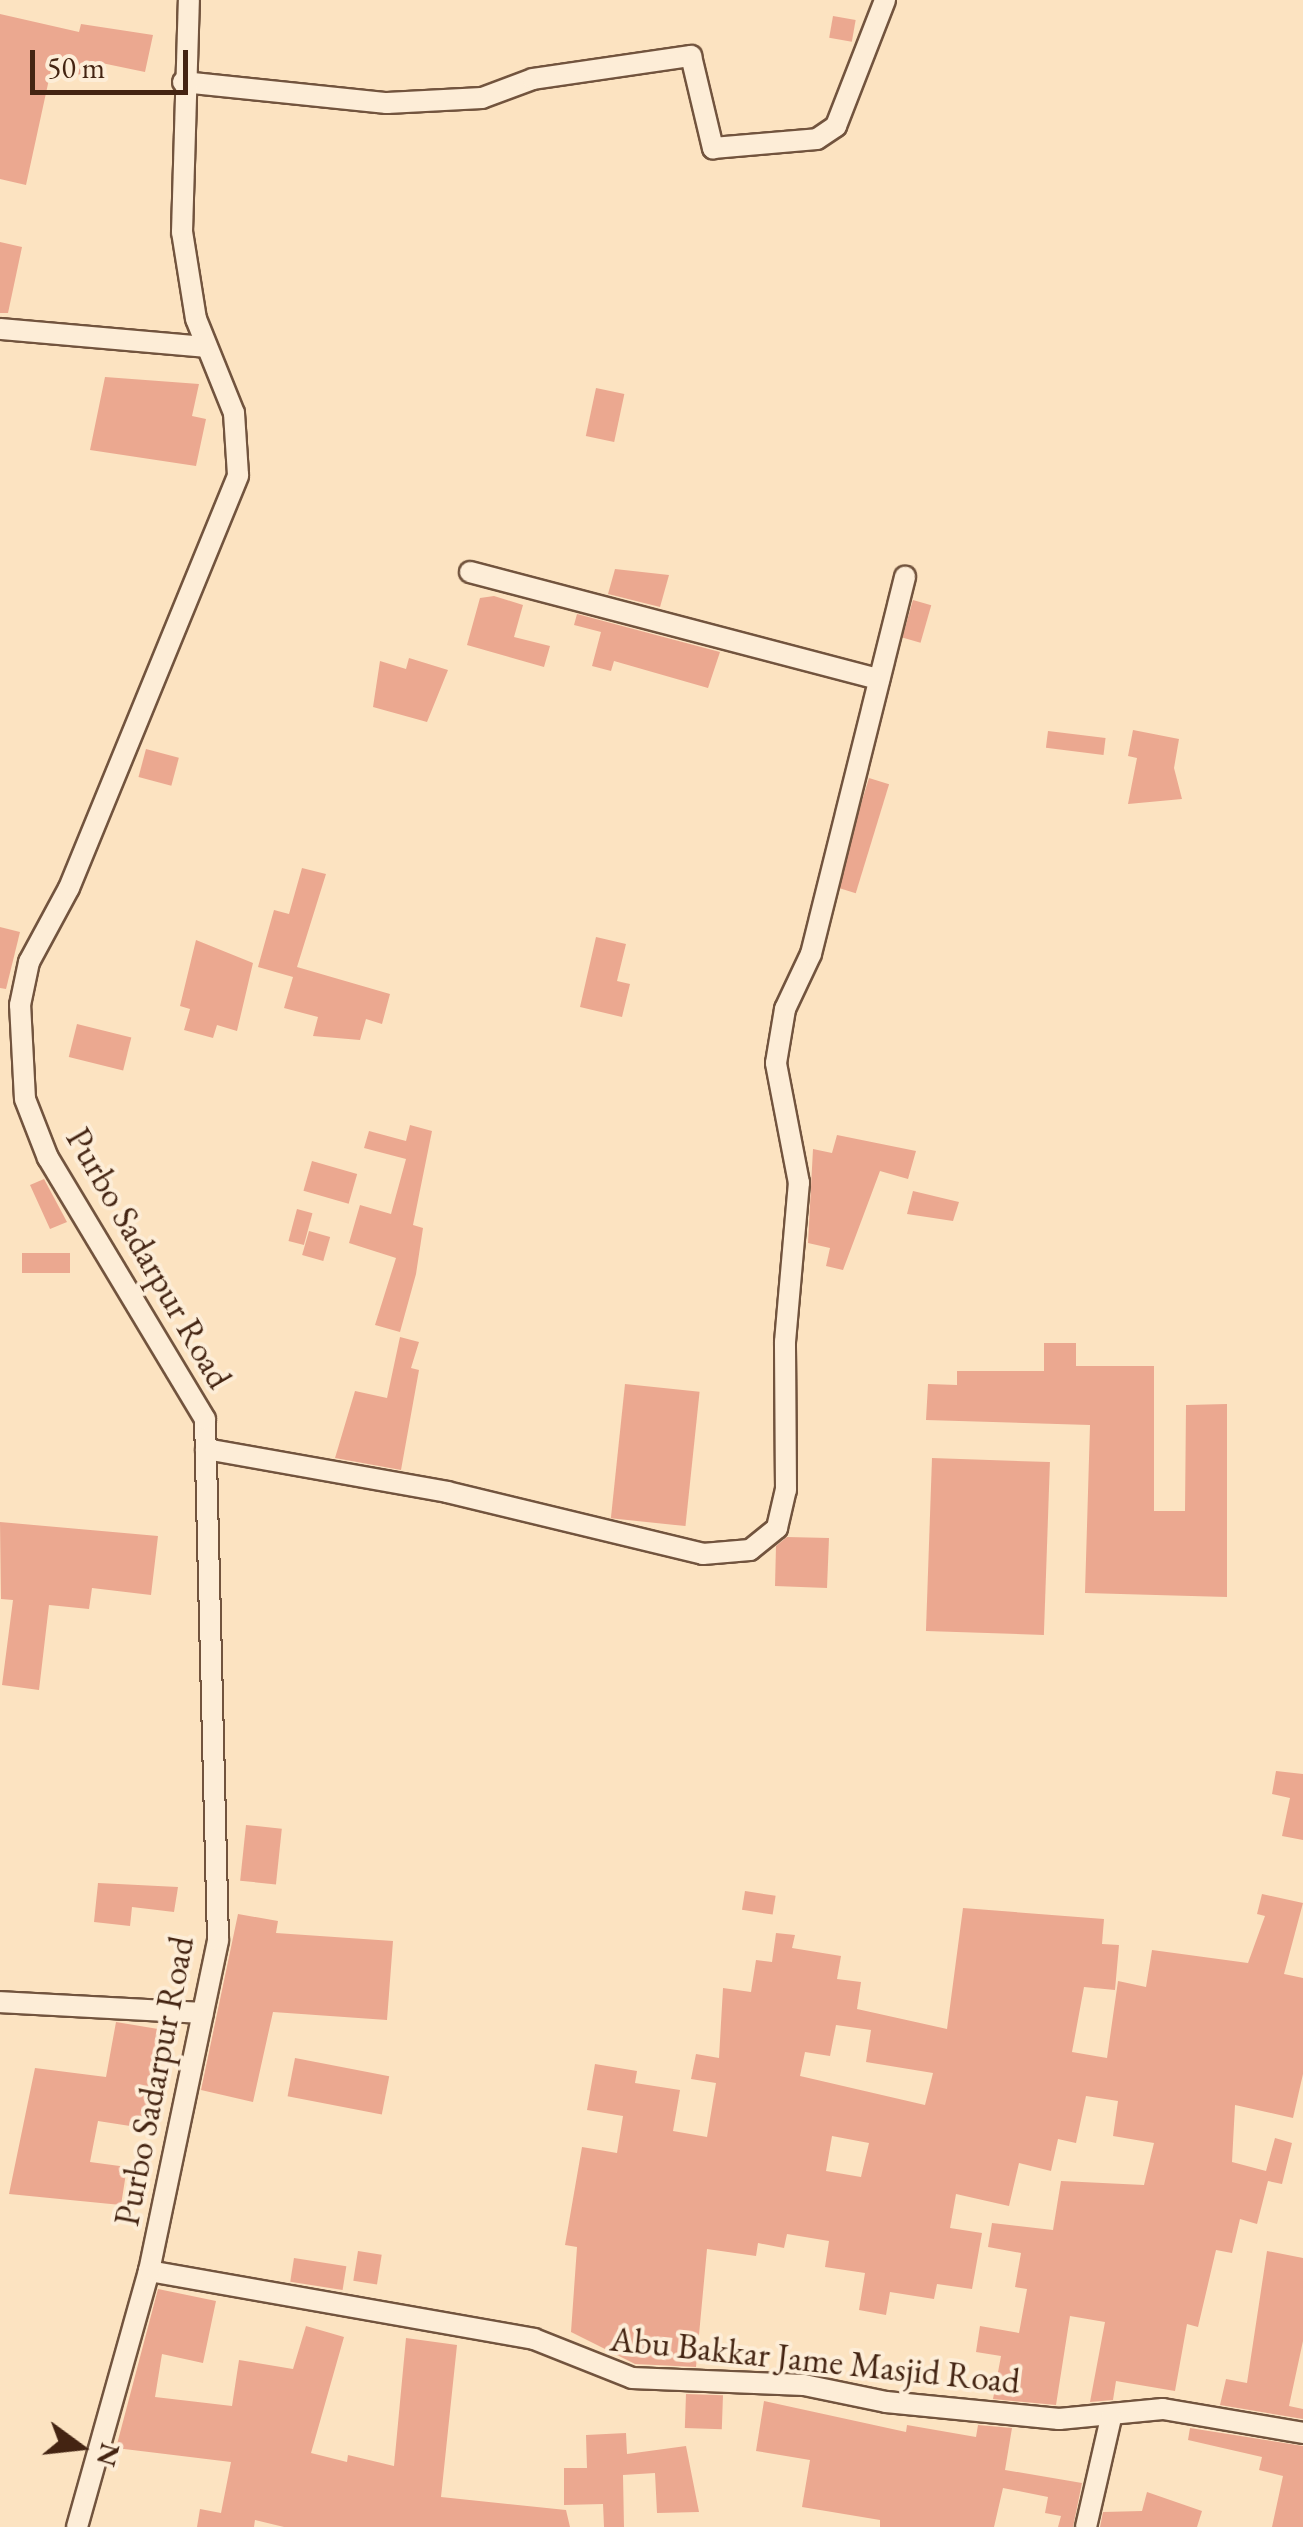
<!DOCTYPE html>
<html>
<head>
<meta charset="utf-8">
<style>
  body { margin:0 }
  #map { position:relative; width:1303px; height:2527px; overflow:hidden; background:#fce3c1; font-family:"EB Garamond",serif }
  div>[style] { position:absolute }
  .building>* { inset:0; background:#eba890; transform-origin:0 0 }
  .roads { filter:drop-shadow(2px 0 #72543e) drop-shadow(-2px 0 #72543e) drop-shadow(0 2px #72543e) drop-shadow(0 -2px #72543e) }
  .street>* { height:20px; margin:-10px; padding:0 10px; transform-origin:10px; border-radius:10px; background:#fdedd7 }
  span { translate:-50% -50%; white-space:nowrap; text-align:center; line-height:1.15; -webkit-text-stroke:8px #fdedd7; paint-order:stroke }
  .street-label { font-size:35px; color:#442412 }
  .north { position:absolute; left:30px; top:2397px; width:100px; height:100px; -webkit-text-stroke:8px #fdedd7; paint-order:stroke; rotate:105deg; font-size:28px; font-weight:700; line-height:40px; text-align:center; color:#442412 }
  .north::after { content:''; display:block; margin:auto; width:35px; height:45px; background:#442412; clip-path:polygon(50% 0,100% 100%,50% 72%,0 100%) }
  .scale { position:absolute; left:30px; top:50px; width:158px; height:45px; box-sizing:border-box; border:5px solid #442412; border-top:0; padding-left:12px; font-size:30px; line-height:35px; white-space:nowrap; color:#442412; -webkit-text-stroke:8px #fdedd7; paint-order:stroke }
</style>
</head>
<body>
<div id="map">
  <div class="building">
    <div style="clip-path:polygon(0 14px,79px 32px,81px 24px,153px 35px,145px 72px,92px 61px,89px 76px,51px 70px,26px 185px,0 179px)"></div>
    <div style="left:833px;top:16px;width:23px;height:22px;rotate:10deg"></div>
    <div style="clip-path:polygon(0 242px,22px 247px,8px 313px,0 313px)"></div>
    <div style="clip-path:polygon(105px 377px,199px 384px,192px 416px,206px 419px,196px 466px,90px 450px)"></div>
    <div style="left:596px;top:388px;width:29px;height:49px;rotate:12deg"></div>
    <div style="clip-path:polygon(615px 569px,669px 575px,660px 607px,608px 594px)"></div>
    <div style="clip-path:polygon(494px 596px,523px 605px,514px 637px,550px 646px,544px 667px,467px 645px,480px 598px)"></div>
    <div style="left:913px;top:600px;width:19px;height:39px;rotate:16deg"></div>
    <div style="clip-path:polygon(577px 614px,720px 652px,708px 688px,614px 661px,611px 671px,592px 666px,601px 632px,574px 625px)"></div>
    <div style="clip-path:polygon(409px 658px,448px 670px,427px 722px,373px 707px,380px 661px,406px 669px)"></div>
    <div style="clip-path:polygon(1133px 730px,1179px 739px,1174px 768px,1182px 799px,1128px 804px,1137px 758px,1128px 756px)"></div>
    <div style="left:1048px;top:731px;width:58px;height:17px;rotate:7deg"></div>
    <div style="left:146px;top:749px;width:34px;height:29px;rotate:15deg"></div>
    <div style="left:869px;top:778px;width:21px;height:114px;rotate:17deg"></div>
    <div style="clip-path:polygon(302px 868px,326px 874px,297px 967px,390px 994px,382px 1024px,366px 1019px,360px 1040px,313px 1036px,318px 1017px,284px 1008px,293px 977px,258px 967px,274px 910px,289px 914px)"></div>
    <div style="clip-path:polygon(0 927px,20px 932px,6px 989px,0 988px)"></div>
    <div style="clip-path:polygon(596px 937px,626px 944px,617px 981px,630px 984px,622px 1017px,580px 1007px)"></div>
    <div style="clip-path:polygon(196px 940px,253px 963px,237px 1031px,217px 1025px,213px 1038px,184px 1030px,190px 1009px,180px 1006px)"></div>
    <div style="left:77px;top:1024px;width:56px;height:34px;rotate:14deg"></div>
    <div style="clip-path:polygon(410px 1125px,432px 1131px,413px 1225px,423px 1228px,416px 1274px,400px 1332px,375px 1325px,396px 1258px,349px 1243px,360px 1205px,391px 1214px,406px 1159px,364px 1148px,369px 1131px,406px 1141px)"></div>
    <div style="clip-path:polygon(837px 1135px,916px 1151px,908px 1179px,880px 1171px,843px 1270px,826px 1266px,830px 1248px,808px 1243px,813px 1149px,832px 1153px)"></div>
    <div style="left:312px;top:1161px;width:47px;height:31px;rotate:16deg"></div>
    <div style="clip-path:polygon(44px 1179px,67px 1222px,50px 1229px,30px 1185px)"></div>
    <div style="clip-path:polygon(913px 1191px,959px 1202px,953px 1221px,907px 1214px)"></div>
    <div style="left:297px;top:1209px;width:16px;height:33px;rotate:15deg"></div>
    <div style="left:309px;top:1231px;width:22px;height:25px;rotate:16deg"></div>
    <div style="left:22px;top:1253px;width:48px;height:20px"></div>
    <div style="clip-path:polygon(400px 1337px,419px 1342px,411px 1368px,419px 1370px,401px 1470px,335px 1458px,355px 1391px,387px 1398px)"></div>
    <div style="clip-path:polygon(1044px 1343px,1076px 1343px,1076px 1366px,1154px 1366px,1154px 1511px,1185px 1511px,1186px 1405px,1227px 1404px,1227px 1597px,1085px 1593px,1090px 1425px,926px 1420px,928px 1384px,957px 1385px,957px 1371px,1044px 1371px)"></div>
    <div style="left:625px;top:1384px;width:75px;height:135px;rotate:6deg"></div>
    <div style="left:932px;top:1458px;width:118px;height:173px;rotate:2deg"></div>
    <div style="clip-path:polygon(0 1522px,158px 1536px,151px 1595px,92px 1588px,89px 1609px,49px 1605px,39px 1690px,2px 1685px,13px 1600px,1px 1599px)"></div>
    <div style="clip-path:polygon(787px 1537px,829px 1538px,827px 1588px,775px 1586px,776px 1546px)"></div>
    <div style="clip-path:polygon(1276px 1771px,1303px 1774px,1303px 1840px,1282px 1836px,1290px 1798px,1272px 1794px)"></div>
    <div style="left:246px;top:1825px;width:36px;height:56px;rotate:6deg"></div>
    <div style="clip-path:polygon(98px 1883px,178px 1887px,174px 1912px,132px 1907px,130px 1926px,94px 1922px)"></div>
    <div style="left:745px;top:1891px;width:31px;height:19px;rotate:9deg"></div>
    <div style="clip-path:polygon(evenodd,1262px 1894px,1303px 1903px,1284px 1974px,1303px 1978px,1303px 2074px,1293px 2118px,1235px 2105px,1232px 2162px,1266px 2171px,1275px 2138px,1292px 2143px,1282px 2184px,1268px 2181px,1257px 2224px,1240px 2219px,1232px 2253px,1216px 2250px,1198px 2327px,1187px 2324px,1175px 2391px,1116px 2381px,1113px 2400px,1090px 2402px,1105px 2322px,1070px 2316px,1056px 2405px,993px 2399px,1001px 2356px,976px 2352px,980px 2326px,1019px 2333px,1027px 2289px,1015px 2287px,1021px 2253px,988px 2247px,992px 2223px,1053px 2230px,1061px 2181px,1144px 2185px,1154px 2143px,1113px 2136px,1118px 2101px,1086px 2096px,1076px 2143px,1058px 2139px,1051px 2171px,1019px 2163px,1009px 2206px,956px 2194px,950px 2228px,982px 2233px,972px 2289px,937px 2284px,934px 2299px,890px 2292px,886px 2315px,859px 2310px,865px 2273px,825px 2267px,829px 2241px,787px 2234px,784px 2248px,758px 2243px,756px 2256px,707px 2249px,696px 2367px,635px 2364px,571px 2332px,577px 2247px,565px 2245px,582px 2147px,617px 2153px,623px 2116px,587px 2110px,595px 2064px,637px 2071px,635px 2083px,680px 2090px,673px 2131px,707px 2137px,716px 2083px,691px 2079px,696px 2054px,719px 2058px,723px 1988px,751px 1992px,756px 1960px,772px 1962px,776px 1933px,795px 1935px,792px 1948px,841px 1956px,837px 1979px,861px 1982px,857px 2009px,947px 2029px,963px 1908px,1104px 1919px,1102px 1944px,1119px 1945px,1115px 1990px,1084px 1987px,1072px 2052px,1107px 2058px,1118px 1981px,1146px 1987px,1152px 1950px,1248px 1963px,1265px 1916px,1257px 1914px,1262px 1894px,836px 2025px,871px 2030px,866px 2062px,933px 2073px,925px 2105px,800px 2076px,805px 2052px,830px 2056px,836px 2025px,1262px 1894px,832px 2136px,869px 2143px,861px 2177px,826px 2171px,832px 2136px)"></div>
    <div style="clip-path:polygon(238px 1914px,278px 1921px,276px 1933px,393px 1941px,387px 2020px,273px 2012px,253px 2102px,201px 2090px)"></div>
    <div style="clip-path:polygon(116px 2022px,164px 2030px,143px 2128px,98px 2121px,90px 2162px,127px 2167px,121px 2205px,9px 2194px,35px 2068px,106px 2077px)"></div>
    <div style="left:295px;top:2058px;width:96px;height:39px;rotate:11deg"></div>
    <div style="left:358px;top:2251px;width:24px;height:30px;rotate:9deg"></div>
    <div style="clip-path:polygon(1267px 2251px,1303px 2258px,1303px 2341px,1289px 2406px,1303px 2409px,1303px 2419px,1220px 2405px,1226px 2379px,1247px 2383px)"></div>
    <div style="left:294px;top:2258px;width:53px;height:24px;rotate:9deg"></div>
    <div style="clip-path:polygon(158px 2289px,216px 2301px,203px 2363px,162px 2354px,155px 2397px,232px 2406px,239px 2360px,293px 2369px,306px 2326px,344px 2337px,311px 2453px,347px 2462px,348px 2455px,394px 2466px,406px 2338px,457px 2345px,441px 2497px,566px 2510px,570px 2527px,284px 2527px,255px 2520px,254px 2527px,197px 2527px,200px 2509px,221px 2513px,231px 2462px,116px 2448px)"></div>
    <div style="left:686px;top:2394px;width:37px;height:34px;rotate:2deg"></div>
    <div style="clip-path:polygon(764px 2401px,906px 2432px,907px 2425px,976px 2437px,978px 2425px,1012px 2428px,1005px 2470px,1082px 2483px,1073px 2527px,1058px 2527px,1061px 2516px,1045px 2513px,1048px 2497px,1003px 2488px,994px 2527px,880px 2527px,880px 2520px,802px 2507px,810px 2460px,756px 2451px)"></div>
    <div style="clip-path:polygon(1190px 2428px,1303px 2446px,1303px 2527px,1272px 2527px,1283px 2476px,1259px 2470px,1262px 2457px,1188px 2440px)"></div>
    <div style="clip-path:polygon(626px 2433px,627px 2454px,686px 2446px,699px 2512px,657px 2513px,655px 2473px,623px 2475px,624px 2527px,604px 2527px,603px 2504px,564px 2505px,564px 2468px,587px 2468px,586px 2435px)"></div>
    <div style="clip-path:polygon(1147px 2492px,1202px 2511px,1197px 2527px,1100px 2527px,1103px 2512px,1142px 2511px)"></div>
  </div>
  <div class="roads">
    <div class="street">
      <div style="left:183px;top:82px;width:205px;rotate:5.9deg"></div>
      <div style="left:387px;top:103px;width:95px;rotate:-3deg"></div>
      <div style="left:482px;top:98px;width:54px;rotate:-20.4deg"></div>
      <div style="left:533px;top:79px;width:160px;rotate:-8.3deg"></div>
      <div style="left:691px;top:56px;width:95px;rotate:76.6deg"></div>
      <div style="left:713px;top:148px;width:104px;rotate:-4.9deg"></div>
      <div style="left:817px;top:139px;width:23px;rotate:-34deg"></div>
      <div style="left:836px;top:126px;width:135px;rotate:-68.7deg"></div>
      <div style="left:0;top:329px;width:207px;rotate:5deg"></div>
      <div style="left:470px;top:572px;width:423px;rotate:14.7deg"></div>
      <div style="left:206px;top:1449px;width:245px;rotate:10.1deg"></div>
      <div style="left:447px;top:1492px;width:263px;rotate:13.6deg"></div>
      <div style="left:703px;top:1554px;width:47px;rotate:-4.9deg"></div>
      <div style="left:750px;top:1550px;width:35px;rotate:-39deg"></div>
      <div style="left:777px;top:1528px;width:39px;rotate:-77deg"></div>
      <div style="left:786px;top:1490px;width:148px;rotate:-90.4deg"></div>
      <div style="left:785px;top:1342px;width:160px;rotate:-85deg"></div>
      <div style="left:799px;top:1183px;width:122px;rotate:-100.9deg"></div>
      <div style="left:776px;top:1063px;width:55px;rotate:-80.5deg"></div>
      <div style="left:785px;top:1009px;width:61px;rotate:-64.7deg"></div>
      <div style="left:811px;top:954px;width:389px;rotate:-76deg"></div>
      <div style="left:0;top:2002px;width:203px;rotate:3.1deg"></div>
      <div style="left:149px;top:2271px;width:391px;rotate:10deg"></div>
      <div style="left:534px;top:2339px;width:105px;rotate:21.7deg"></div>
      <div style="left:632px;top:2378px;width:172px;rotate:2.3deg"></div>
      <div style="left:804px;top:2385px;width:84px;rotate:11.7deg"></div>
      <div style="left:886px;top:2402px;width:174px;rotate:5.6deg"></div>
      <div style="left:1059px;top:2419px;width:104px;rotate:-5.5deg"></div>
      <div style="left:1163px;top:2409px;width:142px;rotate:9.7deg"></div>
      <div style="left:77px;top:2527px;width:266px;rotate:-74.3deg"></div>
      <div style="left:149px;top:2271px;width:338px;rotate:-78.2deg"></div>
      <div style="left:218px;top:1940px;width:521px;rotate:-91.43deg"></div>
      <div style="left:205px;top:1419px;width:305px;rotate:-121deg"></div>
      <div style="left:48px;top:1158px;width:63px;rotate:-111.3deg"></div>
      <div style="left:25px;top:1099px;width:94px;rotate:-93deg"></div>
      <div style="left:20px;top:1005px;width:44px;rotate:-78.2deg"></div>
      <div style="left:29px;top:962px;width:84px;rotate:-61.6deg"></div>
      <div style="left:69px;top:888px;width:446px;rotate:-67.7deg"></div>
      <div style="left:238px;top:475px;width:62px;rotate:-93.7deg"></div>
      <div style="left:234px;top:413px;width:101px;rotate:-112deg"></div>
      <div style="left:196px;top:319px;width:88px;rotate:-99.1deg"></div>
      <div style="left:182px;top:232px;width:232px;rotate:-88.3deg"></div>
      <div style="left:1086px;top:2527px;width:112px;rotate:-77.1deg"></div>
    </div>
  </div>
  <div class="street-label">
    <span style="left:149px;top:1258px;rotate:60deg">Purbo Sadarpur Road</span>
    <span style="left:154px;top:2081px;rotate:-79deg">Purbo Sadarpur Road</span>
    <span style="left:815px;top:2360px;rotate:6deg">Abu Bakkar Jame Masjid Road</span>
  </div>
  <div class="north">N</div>
  <div class="scale">50 m</div>
</div>
</body>
</html>
